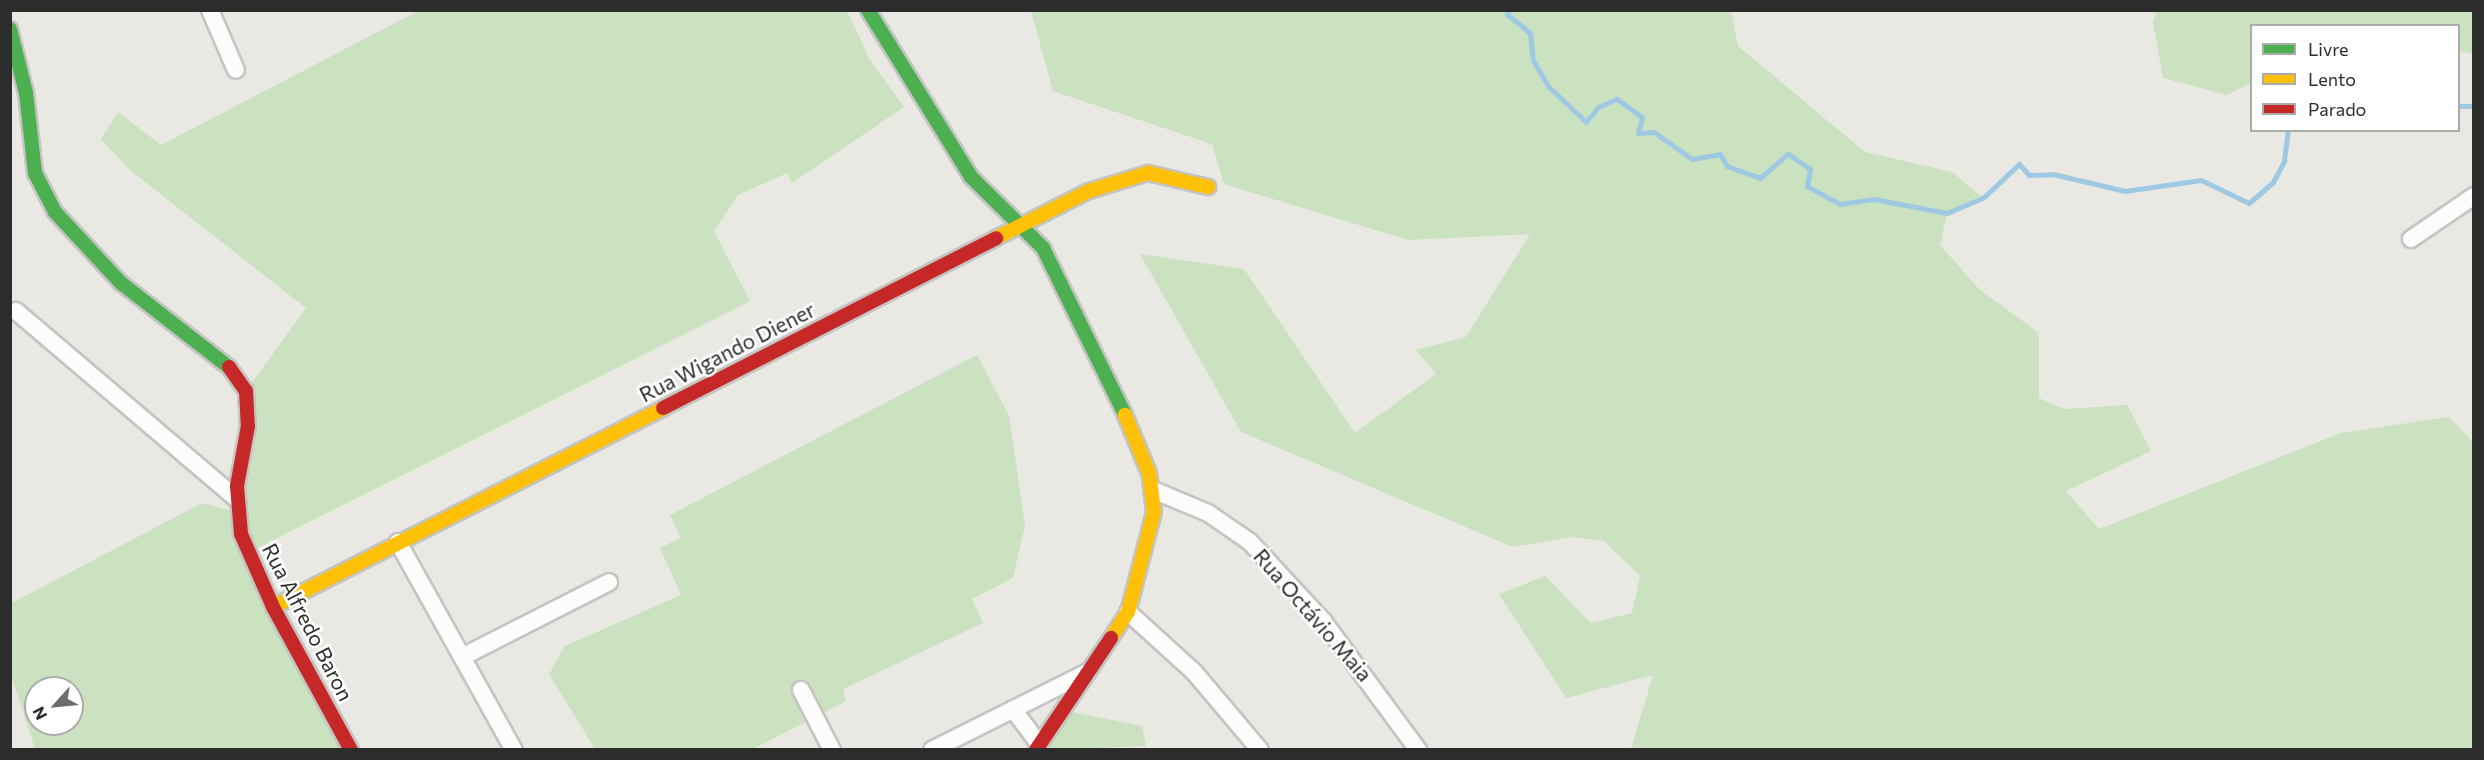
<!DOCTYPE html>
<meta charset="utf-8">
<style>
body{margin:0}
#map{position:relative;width:2484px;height:760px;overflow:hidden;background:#e9e8e3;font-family:Commissioner,sans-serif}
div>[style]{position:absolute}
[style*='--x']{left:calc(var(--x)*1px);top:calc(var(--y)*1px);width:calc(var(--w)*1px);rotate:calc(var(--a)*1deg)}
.green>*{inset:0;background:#cae2c0}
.stream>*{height:5px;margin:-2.5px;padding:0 2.5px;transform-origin:2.5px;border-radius:2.5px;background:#9fc9e3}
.roads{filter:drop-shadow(2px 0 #c4c4c3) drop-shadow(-2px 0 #c4c4c3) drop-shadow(0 2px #c4c4c3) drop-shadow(0 -2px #c4c4c3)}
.street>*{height:16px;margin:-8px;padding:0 8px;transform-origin:8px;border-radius:8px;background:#fcfcfb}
.fast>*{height:14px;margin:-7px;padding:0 7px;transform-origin:7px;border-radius:7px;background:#4caf50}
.slow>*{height:14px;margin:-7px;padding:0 7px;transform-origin:7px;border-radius:7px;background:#ffc107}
.jam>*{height:14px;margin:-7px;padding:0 7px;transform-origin:7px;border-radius:7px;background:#c62828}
span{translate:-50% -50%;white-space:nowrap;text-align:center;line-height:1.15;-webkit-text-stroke:5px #fff;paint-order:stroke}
.street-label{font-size:21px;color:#2c2c2c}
.frame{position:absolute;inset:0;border:12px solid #2c2c2c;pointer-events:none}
.legend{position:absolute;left:2250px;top:24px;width:210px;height:108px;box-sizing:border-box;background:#fff;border:2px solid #ababab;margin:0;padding:8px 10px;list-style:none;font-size:18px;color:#2c2c2c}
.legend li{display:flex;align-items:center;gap:12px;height:30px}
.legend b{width:30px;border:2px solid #ababab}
.north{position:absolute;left:24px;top:676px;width:60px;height:60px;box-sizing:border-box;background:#fff;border:2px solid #ababab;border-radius:50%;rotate:243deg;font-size:16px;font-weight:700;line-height:24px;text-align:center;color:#2c2c2c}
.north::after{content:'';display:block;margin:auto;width:21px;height:27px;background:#6e6e6c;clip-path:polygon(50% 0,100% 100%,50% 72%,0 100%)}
</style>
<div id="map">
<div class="green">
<div style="clip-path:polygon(evenodd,418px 11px,847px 11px,870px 60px,904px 107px,792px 183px,787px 173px,738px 195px,714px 231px,750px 301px,247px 553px,351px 749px,35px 749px,11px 675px,10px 604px,202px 503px,237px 512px,246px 391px,306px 308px,131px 171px,101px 139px,118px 112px,161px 145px,418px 11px,36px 688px,72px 688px,72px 724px,36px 724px,36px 688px)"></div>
<div style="clip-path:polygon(1031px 11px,1731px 11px,1738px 46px,1865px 152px,1952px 172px,1983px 198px,1947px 213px,1940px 245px,1979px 289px,2039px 333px,2039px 398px,2064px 409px,2127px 405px,2151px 451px,2066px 491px,2099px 529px,2341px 433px,2449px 417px,2473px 442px,2473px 749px,1631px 749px,1653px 675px,1566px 698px,1499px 594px,1545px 576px,1591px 623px,1632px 613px,1640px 576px,1604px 541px,1572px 537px,1513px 547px,1241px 432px,1140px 254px,1244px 269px,1355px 433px,1436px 374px,1416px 350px,1466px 337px,1530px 234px,1408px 240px,1224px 184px,1212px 144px,1053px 91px)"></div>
<div style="clip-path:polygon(2157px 11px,2473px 11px,2473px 54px,2459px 51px,2458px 26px,2252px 26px,2251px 83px,2227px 95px,2163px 78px,2153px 22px)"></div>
<div style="clip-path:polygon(977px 355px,1009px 416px,1025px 525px,1013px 578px,972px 599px,983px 623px,843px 689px,846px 701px,753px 749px,595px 749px,549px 674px,565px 646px,681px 595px,660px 548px,681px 538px,670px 515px)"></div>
<div style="clip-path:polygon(1061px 710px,1142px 726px,1146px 746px,1036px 750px)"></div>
</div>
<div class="stream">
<div style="--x:1509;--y:10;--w:4;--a:117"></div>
<div style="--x:1507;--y:14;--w:30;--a:40"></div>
<div style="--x:1530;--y:33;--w:27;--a:84"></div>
<div style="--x:1533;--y:60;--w:30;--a:60"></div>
<div style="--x:1548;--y:86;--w:52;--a:43.5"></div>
<div style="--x:1586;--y:122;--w:19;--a:-51"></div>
<div style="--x:1598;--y:107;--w:21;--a:-23"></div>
<div style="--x:1617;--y:99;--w:31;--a:36"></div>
<div style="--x:1642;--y:117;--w:16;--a:104"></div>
<div style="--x:1638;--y:133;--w:16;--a:-4"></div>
<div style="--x:1654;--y:132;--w:47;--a:35.4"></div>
<div style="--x:1692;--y:159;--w:28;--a:-10"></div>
<div style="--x:1720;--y:154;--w:14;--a:60"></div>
<div style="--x:1727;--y:166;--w:35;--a:20"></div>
<div style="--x:1760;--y:178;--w:37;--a:-41"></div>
<div style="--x:1788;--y:154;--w:27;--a:34"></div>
<div style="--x:1810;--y:169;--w:17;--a:100"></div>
<div style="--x:1807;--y:186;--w:37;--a:29"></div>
<div style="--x:1839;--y:204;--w:35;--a:-8"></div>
<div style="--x:1874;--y:199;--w:74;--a:10.9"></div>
<div style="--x:1947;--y:213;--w:39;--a:-23"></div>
<div style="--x:1983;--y:198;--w:50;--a:-43.4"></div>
<div style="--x:2019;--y:164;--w:15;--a:48"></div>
<div style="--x:2029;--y:175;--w:24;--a:-2"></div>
<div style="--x:2053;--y:174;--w:74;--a:13.3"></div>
<div style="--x:2125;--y:191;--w:77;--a:-8.2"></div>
<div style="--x:2201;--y:180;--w:53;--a:25.6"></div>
<div style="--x:2249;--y:203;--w:32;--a:-41"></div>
<div style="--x:2273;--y:182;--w:24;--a:-62"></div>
<div style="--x:2284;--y:161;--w:31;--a:-83"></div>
<div style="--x:2458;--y:106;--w:16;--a:0"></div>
</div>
<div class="roads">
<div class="street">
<div style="--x:210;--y:10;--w:65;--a:66.6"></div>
<div style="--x:2411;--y:239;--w:76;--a:-34.3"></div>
<div style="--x:16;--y:311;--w:290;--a:40.4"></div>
<div style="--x:1153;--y:490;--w:60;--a:22.7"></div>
<div style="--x:1208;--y:513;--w:51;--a:34.6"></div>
<div style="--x:1250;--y:542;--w:108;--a:47.3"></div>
<div style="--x:1323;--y:621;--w:160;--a:53.6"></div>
<div style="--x:398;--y:542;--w:238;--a:60.9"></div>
<div style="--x:1128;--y:612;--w:89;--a:42.3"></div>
<div style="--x:1194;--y:672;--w:102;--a:49.8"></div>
<div style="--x:462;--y:657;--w:165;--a:-27"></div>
<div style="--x:801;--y:690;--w:68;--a:62.7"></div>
<div style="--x:1013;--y:709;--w:44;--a:53.4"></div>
<div style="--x:932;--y:750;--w:174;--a:-26.6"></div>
</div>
<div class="fast">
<div style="--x:868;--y:10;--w:196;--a:58.3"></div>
<div style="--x:971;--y:177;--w:101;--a:44.6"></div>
<div style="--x:1043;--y:248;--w:186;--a:63.8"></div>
<div style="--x:10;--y:29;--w:66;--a:76"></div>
<div style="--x:26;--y:93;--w:81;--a:83.6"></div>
<div style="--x:35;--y:173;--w:44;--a:62.9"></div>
<div style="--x:55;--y:212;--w:97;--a:47.1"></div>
<div style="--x:121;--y:283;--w:137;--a:37.9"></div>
</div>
<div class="slow">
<div style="--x:996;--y:238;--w:104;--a:-26.8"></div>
<div style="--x:1089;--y:191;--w:62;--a:-17"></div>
<div style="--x:1148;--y:173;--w:62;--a:13.1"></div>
<div style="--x:273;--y:607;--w:438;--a:-27"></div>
<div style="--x:1111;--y:638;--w:31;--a:-57"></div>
<div style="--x:1128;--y:612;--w:103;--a:-75.4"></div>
<div style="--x:1154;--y:512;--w:39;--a:-97"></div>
<div style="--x:1149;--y:473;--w:63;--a:-112.5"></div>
</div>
<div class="jam">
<div style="--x:229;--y:367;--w:29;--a:55"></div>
<div style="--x:246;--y:391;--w:35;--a:87"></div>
<div style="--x:248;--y:426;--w:61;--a:100.4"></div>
<div style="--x:237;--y:486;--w:48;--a:85.2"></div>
<div style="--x:241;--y:534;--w:80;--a:66.3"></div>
<div style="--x:273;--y:607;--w:163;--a:61.4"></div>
<div style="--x:663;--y:408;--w:374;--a:-27"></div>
<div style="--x:1036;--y:750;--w:135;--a:-56.2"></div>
</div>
</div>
<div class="street-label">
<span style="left:727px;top:352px;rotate:-27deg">Rua Wigando Diener</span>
<span style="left:1313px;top:615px;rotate:49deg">Rua Octávio Maia</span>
<span style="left:308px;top:622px;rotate:63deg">Rua Alfredo Baron</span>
</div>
<div class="frame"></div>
<ul class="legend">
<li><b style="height:8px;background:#4caf50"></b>Livre</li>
<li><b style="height:8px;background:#ffc107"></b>Lento</li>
<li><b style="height:8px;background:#c62828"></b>Parado</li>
</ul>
<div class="north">N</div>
</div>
